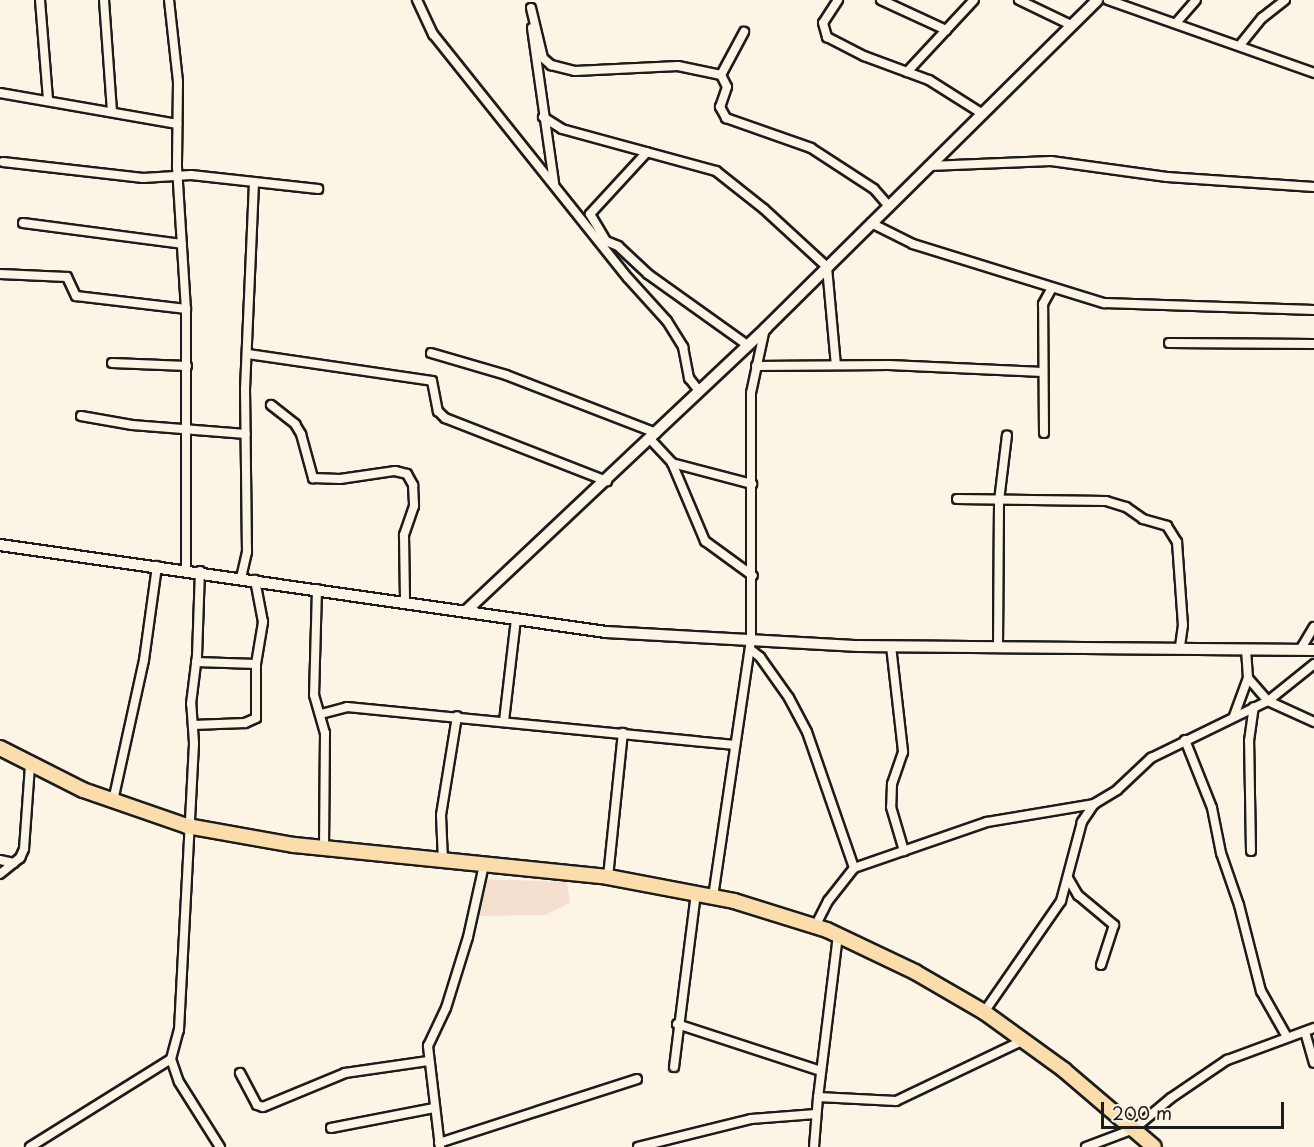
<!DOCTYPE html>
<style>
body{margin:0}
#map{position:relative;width:1314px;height:1147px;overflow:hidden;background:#fcf5e5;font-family:"Playpen Sans",sans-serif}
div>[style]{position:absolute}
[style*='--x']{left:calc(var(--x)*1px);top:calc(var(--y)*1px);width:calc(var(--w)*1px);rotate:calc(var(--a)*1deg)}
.built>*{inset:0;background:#f5e0d0}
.roads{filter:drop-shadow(2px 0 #1c1c1c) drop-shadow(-2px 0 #1c1c1c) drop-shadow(0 2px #1c1c1c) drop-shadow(0 -2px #1c1c1c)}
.street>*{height:8px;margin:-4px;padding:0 4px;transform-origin:4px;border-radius:4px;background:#fcf5e5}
.secondary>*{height:10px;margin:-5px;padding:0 5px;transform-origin:5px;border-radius:5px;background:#fcf5e5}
.highway>*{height:14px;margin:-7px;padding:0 7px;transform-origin:7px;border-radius:7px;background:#fbddab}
span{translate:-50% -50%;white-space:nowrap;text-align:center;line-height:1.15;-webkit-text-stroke:6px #fcf5e5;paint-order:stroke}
.scale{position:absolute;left:1101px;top:1102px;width:183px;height:27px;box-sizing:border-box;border:3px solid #1c1c1c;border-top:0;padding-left:8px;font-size:18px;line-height:21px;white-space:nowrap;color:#1c1c1c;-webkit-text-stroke:4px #fcf5e5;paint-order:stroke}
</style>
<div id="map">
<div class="built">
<div style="clip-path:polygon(484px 879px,567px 882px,570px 903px,545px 915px,479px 916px)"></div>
</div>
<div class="roads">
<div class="street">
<div style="--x:40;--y:0;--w:100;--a:85.4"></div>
<div style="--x:104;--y:0;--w:111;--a:85.9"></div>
<div style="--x:169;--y:0;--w:82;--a:83.7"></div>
<div style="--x:178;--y:82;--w:85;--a:90.7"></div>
<div style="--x:177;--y:167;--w:142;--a:86.4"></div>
<div style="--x:186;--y:309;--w:260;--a:90"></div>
<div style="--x:417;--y:0;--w:38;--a:65"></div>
<div style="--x:433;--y:34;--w:312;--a:51.4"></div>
<div style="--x:628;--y:278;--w:58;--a:47.8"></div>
<div style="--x:667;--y:321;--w:31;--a:58"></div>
<div style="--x:683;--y:347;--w:32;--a:79"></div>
<div style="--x:689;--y:378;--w:16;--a:52"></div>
<div style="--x:838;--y:0;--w:27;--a:123"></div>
<div style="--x:823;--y:23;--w:15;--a:74"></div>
<div style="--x:827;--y:37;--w:42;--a:27.2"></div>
<div style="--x:864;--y:56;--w:69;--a:20.3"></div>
<div style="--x:929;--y:80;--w:62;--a:32.4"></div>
<div style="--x:881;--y:0;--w:72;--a:24.8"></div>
<div style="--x:1019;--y:0;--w:58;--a:25.7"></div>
<div style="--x:1108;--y:0;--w:219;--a:19.5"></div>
<div style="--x:531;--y:8;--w:51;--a:76.5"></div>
<div style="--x:543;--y:58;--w:11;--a:41"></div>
<div style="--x:551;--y:65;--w:25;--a:14"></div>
<div style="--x:575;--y:71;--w:103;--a:-2.8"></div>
<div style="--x:678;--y:66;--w:44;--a:11.8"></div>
<div style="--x:721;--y:75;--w:13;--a:63"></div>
<div style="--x:727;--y:87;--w:21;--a:109"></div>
<div style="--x:720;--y:107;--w:13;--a:61"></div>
<div style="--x:726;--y:118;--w:90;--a:19.4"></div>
<div style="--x:811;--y:148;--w:75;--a:33.1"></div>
<div style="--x:874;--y:189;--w:23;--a:49"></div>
<div style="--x:1176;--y:23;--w:30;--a:-49"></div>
<div style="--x:532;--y:28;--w:157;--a:81.9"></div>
<div style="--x:1240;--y:45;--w:35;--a:-51"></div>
<div style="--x:1262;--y:18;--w:29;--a:-38"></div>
<div style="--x:907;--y:72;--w:98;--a:-47.1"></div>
<div style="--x:721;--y:75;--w:49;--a:-61.9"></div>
<div style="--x:0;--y:93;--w:180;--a:9.9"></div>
<div style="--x:543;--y:117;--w:22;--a:32"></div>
<div style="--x:562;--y:129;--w:160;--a:15.3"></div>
<div style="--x:716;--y:171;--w:61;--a:38.4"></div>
<div style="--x:764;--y:209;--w:86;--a:42.6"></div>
<div style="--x:827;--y:267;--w:98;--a:84.8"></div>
<div style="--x:3;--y:162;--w:141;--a:6.5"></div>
<div style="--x:143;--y:178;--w:48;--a:-3.6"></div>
<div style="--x:191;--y:175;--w:128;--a:6.3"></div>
<div style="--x:929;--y:166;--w:122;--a:-2.3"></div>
<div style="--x:1051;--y:161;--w:117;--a:7.9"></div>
<div style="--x:1167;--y:177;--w:147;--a:3.9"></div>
<div style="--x:23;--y:223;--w:160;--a:7.5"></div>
<div style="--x:871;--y:223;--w:47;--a:26.6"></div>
<div style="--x:913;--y:244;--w:200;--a:17.2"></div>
<div style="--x:1104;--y:303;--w:210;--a:1.9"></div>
<div style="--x:596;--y:237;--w:24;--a:22"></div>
<div style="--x:618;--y:246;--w:41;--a:43"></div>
<div style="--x:648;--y:274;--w:122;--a:35.6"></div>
<div style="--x:605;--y:239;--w:29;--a:-121"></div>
<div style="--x:590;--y:214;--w:84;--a:-47.4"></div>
<div style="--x:0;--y:274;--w:67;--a:2.6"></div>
<div style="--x:67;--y:277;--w:21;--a:65"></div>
<div style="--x:76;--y:296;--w:111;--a:6.7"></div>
<div style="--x:1169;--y:343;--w:145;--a:0.4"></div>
<div style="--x:431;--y:353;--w:78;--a:16.3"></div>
<div style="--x:506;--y:375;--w:161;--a:21.1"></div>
<div style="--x:248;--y:354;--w:186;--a:8.3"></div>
<div style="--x:432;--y:381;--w:31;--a:79"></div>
<div style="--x:438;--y:411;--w:10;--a:45"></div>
<div style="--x:445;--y:418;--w:174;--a:21.3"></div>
<div style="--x:112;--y:363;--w:75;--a:2.3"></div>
<div style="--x:756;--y:366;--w:133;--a:-0.4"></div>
<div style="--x:889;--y:365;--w:154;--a:2.6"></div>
<div style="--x:271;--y:405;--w:31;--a:38"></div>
<div style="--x:295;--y:424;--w:12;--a:59"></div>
<div style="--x:301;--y:434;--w:46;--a:74.7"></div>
<div style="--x:313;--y:478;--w:27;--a:2"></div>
<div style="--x:340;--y:479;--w:56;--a:-8.3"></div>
<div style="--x:395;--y:471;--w:12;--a:14"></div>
<div style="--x:407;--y:474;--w:13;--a:61"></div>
<div style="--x:413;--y:485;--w:21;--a:87"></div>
<div style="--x:414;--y:506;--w:31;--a:109"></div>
<div style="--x:404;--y:535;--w:66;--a:89.1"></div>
<div style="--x:81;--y:416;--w:52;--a:10"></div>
<div style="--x:132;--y:425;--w:114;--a:4.5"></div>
<div style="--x:1044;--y:433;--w:129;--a:-90.4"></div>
<div style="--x:1043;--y:304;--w:18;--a:-61"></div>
<div style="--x:650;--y:439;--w:33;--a:47"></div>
<div style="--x:672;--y:463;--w:83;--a:14.7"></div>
<div style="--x:672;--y:463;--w:85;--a:67.1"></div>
<div style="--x:705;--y:541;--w:59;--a:36.1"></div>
<div style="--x:957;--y:499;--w:149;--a:0.8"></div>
<div style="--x:1106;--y:501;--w:21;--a:17"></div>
<div style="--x:1126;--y:507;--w:21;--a:35"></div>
<div style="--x:1143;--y:519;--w:25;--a:16"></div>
<div style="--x:1167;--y:526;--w:19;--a:58"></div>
<div style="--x:1177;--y:542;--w:83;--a:85.9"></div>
<div style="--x:1183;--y:625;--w:21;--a:98"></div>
<div style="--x:241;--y:578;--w:27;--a:-77"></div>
<div style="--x:247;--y:552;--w:163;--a:-90.7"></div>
<div style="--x:245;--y:389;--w:207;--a:-87.5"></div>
<div style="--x:317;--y:589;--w:106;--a:91.6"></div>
<div style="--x:314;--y:695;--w:40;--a:74"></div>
<div style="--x:325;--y:733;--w:114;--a:90.5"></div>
<div style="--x:891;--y:646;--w:107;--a:83.5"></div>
<div style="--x:903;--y:752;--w:34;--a:109"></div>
<div style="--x:892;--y:784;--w:23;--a:92"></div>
<div style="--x:891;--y:807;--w:46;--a:73.5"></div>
<div style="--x:998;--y:647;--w:146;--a:-89.6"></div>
<div style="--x:999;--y:501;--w:66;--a:-83.1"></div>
<div style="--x:750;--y:649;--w:13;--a:39"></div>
<div style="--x:760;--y:657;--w:50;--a:54.7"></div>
<div style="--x:789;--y:698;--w:38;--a:62"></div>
<div style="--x:807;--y:732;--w:144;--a:70.9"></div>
<div style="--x:854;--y:868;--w:42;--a:128.2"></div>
<div style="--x:828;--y:901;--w:28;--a:117"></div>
<div style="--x:1300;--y:650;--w:27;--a:-59"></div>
<div style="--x:196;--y:662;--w:60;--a:1.9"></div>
<div style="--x:1248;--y:678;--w:30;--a:49"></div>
<div style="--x:1268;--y:701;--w:51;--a:24.5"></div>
<div style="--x:321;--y:714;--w:27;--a:-15"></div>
<div style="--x:347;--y:707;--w:390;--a:5.6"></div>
<div style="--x:1234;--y:716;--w:40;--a:-69.8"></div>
<div style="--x:1248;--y:678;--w:28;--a:-94"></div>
<div style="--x:504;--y:721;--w:103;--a:-83.3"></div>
<div style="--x:193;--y:725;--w:52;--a:-2.2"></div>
<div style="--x:245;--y:723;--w:12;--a:-24"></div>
<div style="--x:256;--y:718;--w:54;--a:-90"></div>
<div style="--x:256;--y:664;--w:43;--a:-80.5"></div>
<div style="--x:263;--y:622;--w:43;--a:-100.8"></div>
<div style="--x:1185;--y:740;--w:73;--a:68.3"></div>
<div style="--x:1212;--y:808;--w:46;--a:78.7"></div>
<div style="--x:1221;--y:853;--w:55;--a:70.9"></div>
<div style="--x:1239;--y:905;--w:89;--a:75.7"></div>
<div style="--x:1261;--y:991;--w:53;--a:60.5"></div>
<div style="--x:113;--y:801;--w:144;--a:-77.6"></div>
<div style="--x:144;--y:660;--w:95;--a:-82.1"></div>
<div style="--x:1094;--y:804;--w:27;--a:-31"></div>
<div style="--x:1117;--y:790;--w:47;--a:-43.3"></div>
<div style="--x:1151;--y:758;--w:130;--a:-26"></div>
<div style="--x:1268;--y:701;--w:59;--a:-38.8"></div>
<div style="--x:1251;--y:851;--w:110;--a:-91"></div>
<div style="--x:1249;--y:741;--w:34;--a:-82"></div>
<div style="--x:0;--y:860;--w:14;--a:12"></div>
<div style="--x:443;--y:861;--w:46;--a:-92.5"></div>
<div style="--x:441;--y:815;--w:100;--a:-80.8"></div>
<div style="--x:854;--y:868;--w:141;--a:-19.1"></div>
<div style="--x:987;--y:822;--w:109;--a:-9.5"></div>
<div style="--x:1094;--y:804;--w:22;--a:124"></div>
<div style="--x:1082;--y:822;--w:82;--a:104.9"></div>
<div style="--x:1061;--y:901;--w:135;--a:124.7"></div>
<div style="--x:0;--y:874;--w:26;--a:-39"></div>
<div style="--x:20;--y:858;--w:10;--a:-66"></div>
<div style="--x:24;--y:849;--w:84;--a:-85.9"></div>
<div style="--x:608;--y:877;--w:145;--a:-84.1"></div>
<div style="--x:1068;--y:878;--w:20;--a:60"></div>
<div style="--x:1078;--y:895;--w:47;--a:39.8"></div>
<div style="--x:1114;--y:925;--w:42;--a:108"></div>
<div style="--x:713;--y:897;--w:259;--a:-81.6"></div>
<div style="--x:751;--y:641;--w:248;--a:-90"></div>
<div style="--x:751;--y:393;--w:61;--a:-77.8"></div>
<div style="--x:838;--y:935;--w:163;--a:97"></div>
<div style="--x:818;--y:1097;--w:78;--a:2.9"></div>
<div style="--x:896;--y:1101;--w:142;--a:-25.5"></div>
<div style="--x:677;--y:1024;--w:151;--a:18.1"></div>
<div style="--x:1305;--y:1032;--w:32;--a:74"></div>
<div style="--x:171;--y:1059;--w:24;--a:71"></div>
<div style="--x:179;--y:1082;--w:77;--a:57.8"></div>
<div style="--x:674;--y:1067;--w:175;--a:-82.8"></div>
<div style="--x:240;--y:1073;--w:36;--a:62"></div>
<div style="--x:257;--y:1105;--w:6;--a:18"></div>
<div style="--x:263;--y:1107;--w:89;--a:-22.5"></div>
<div style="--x:345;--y:1073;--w:84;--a:-8.2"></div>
<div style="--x:331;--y:1128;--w:105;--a:-11"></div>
<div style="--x:439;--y:1143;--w:208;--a:-17.9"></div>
<div style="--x:30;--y:1147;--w:166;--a:-32"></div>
<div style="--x:171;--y:1059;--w:30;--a:-75"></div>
<div style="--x:179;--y:1030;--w:287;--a:-87"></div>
<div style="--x:194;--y:743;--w:39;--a:-94"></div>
<div style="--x:191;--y:704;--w:48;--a:-82.9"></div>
<div style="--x:197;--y:656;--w:85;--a:-88"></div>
<div style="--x:440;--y:1147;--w:102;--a:-96.8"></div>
<div style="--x:428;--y:1046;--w:42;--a:-64.7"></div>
<div style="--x:446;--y:1008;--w:74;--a:-72.8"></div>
<div style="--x:468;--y:937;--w:74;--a:-77.5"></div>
<div style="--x:638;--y:1147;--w:116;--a:-13.9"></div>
<div style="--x:751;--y:1119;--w:65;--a:-4.4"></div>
<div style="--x:814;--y:1147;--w:50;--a:-85.4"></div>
<div style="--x:1086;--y:1147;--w:51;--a:-20.6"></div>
<div style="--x:1134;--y:1129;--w:48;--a:-40"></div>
<div style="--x:1171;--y:1098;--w:68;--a:-34.2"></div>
<div style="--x:1227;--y:1060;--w:93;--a:-20.2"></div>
</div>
<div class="secondary">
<div style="--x:0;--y:545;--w:612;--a:8.17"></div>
<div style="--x:606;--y:632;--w:253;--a:3.2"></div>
<div style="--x:859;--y:646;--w:455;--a:0.5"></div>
<div style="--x:466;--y:611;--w:412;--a:-43.3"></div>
<div style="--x:766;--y:328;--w:466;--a:-44.7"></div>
</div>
<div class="highway">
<div style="--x:0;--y:748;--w:93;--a:26.8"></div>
<div style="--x:83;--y:790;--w:110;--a:19.1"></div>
<div style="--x:187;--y:826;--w:109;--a:10.1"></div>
<div style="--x:294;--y:845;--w:316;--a:5.8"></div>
<div style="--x:608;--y:877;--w:128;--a:10.8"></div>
<div style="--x:734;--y:901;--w:97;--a:17.3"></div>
<div style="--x:827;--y:930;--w:98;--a:25.5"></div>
<div style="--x:915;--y:972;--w:80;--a:30.1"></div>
<div style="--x:984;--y:1012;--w:99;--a:35.9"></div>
<div style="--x:1064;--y:1070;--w:118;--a:40.5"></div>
</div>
</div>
<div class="scale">200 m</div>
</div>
